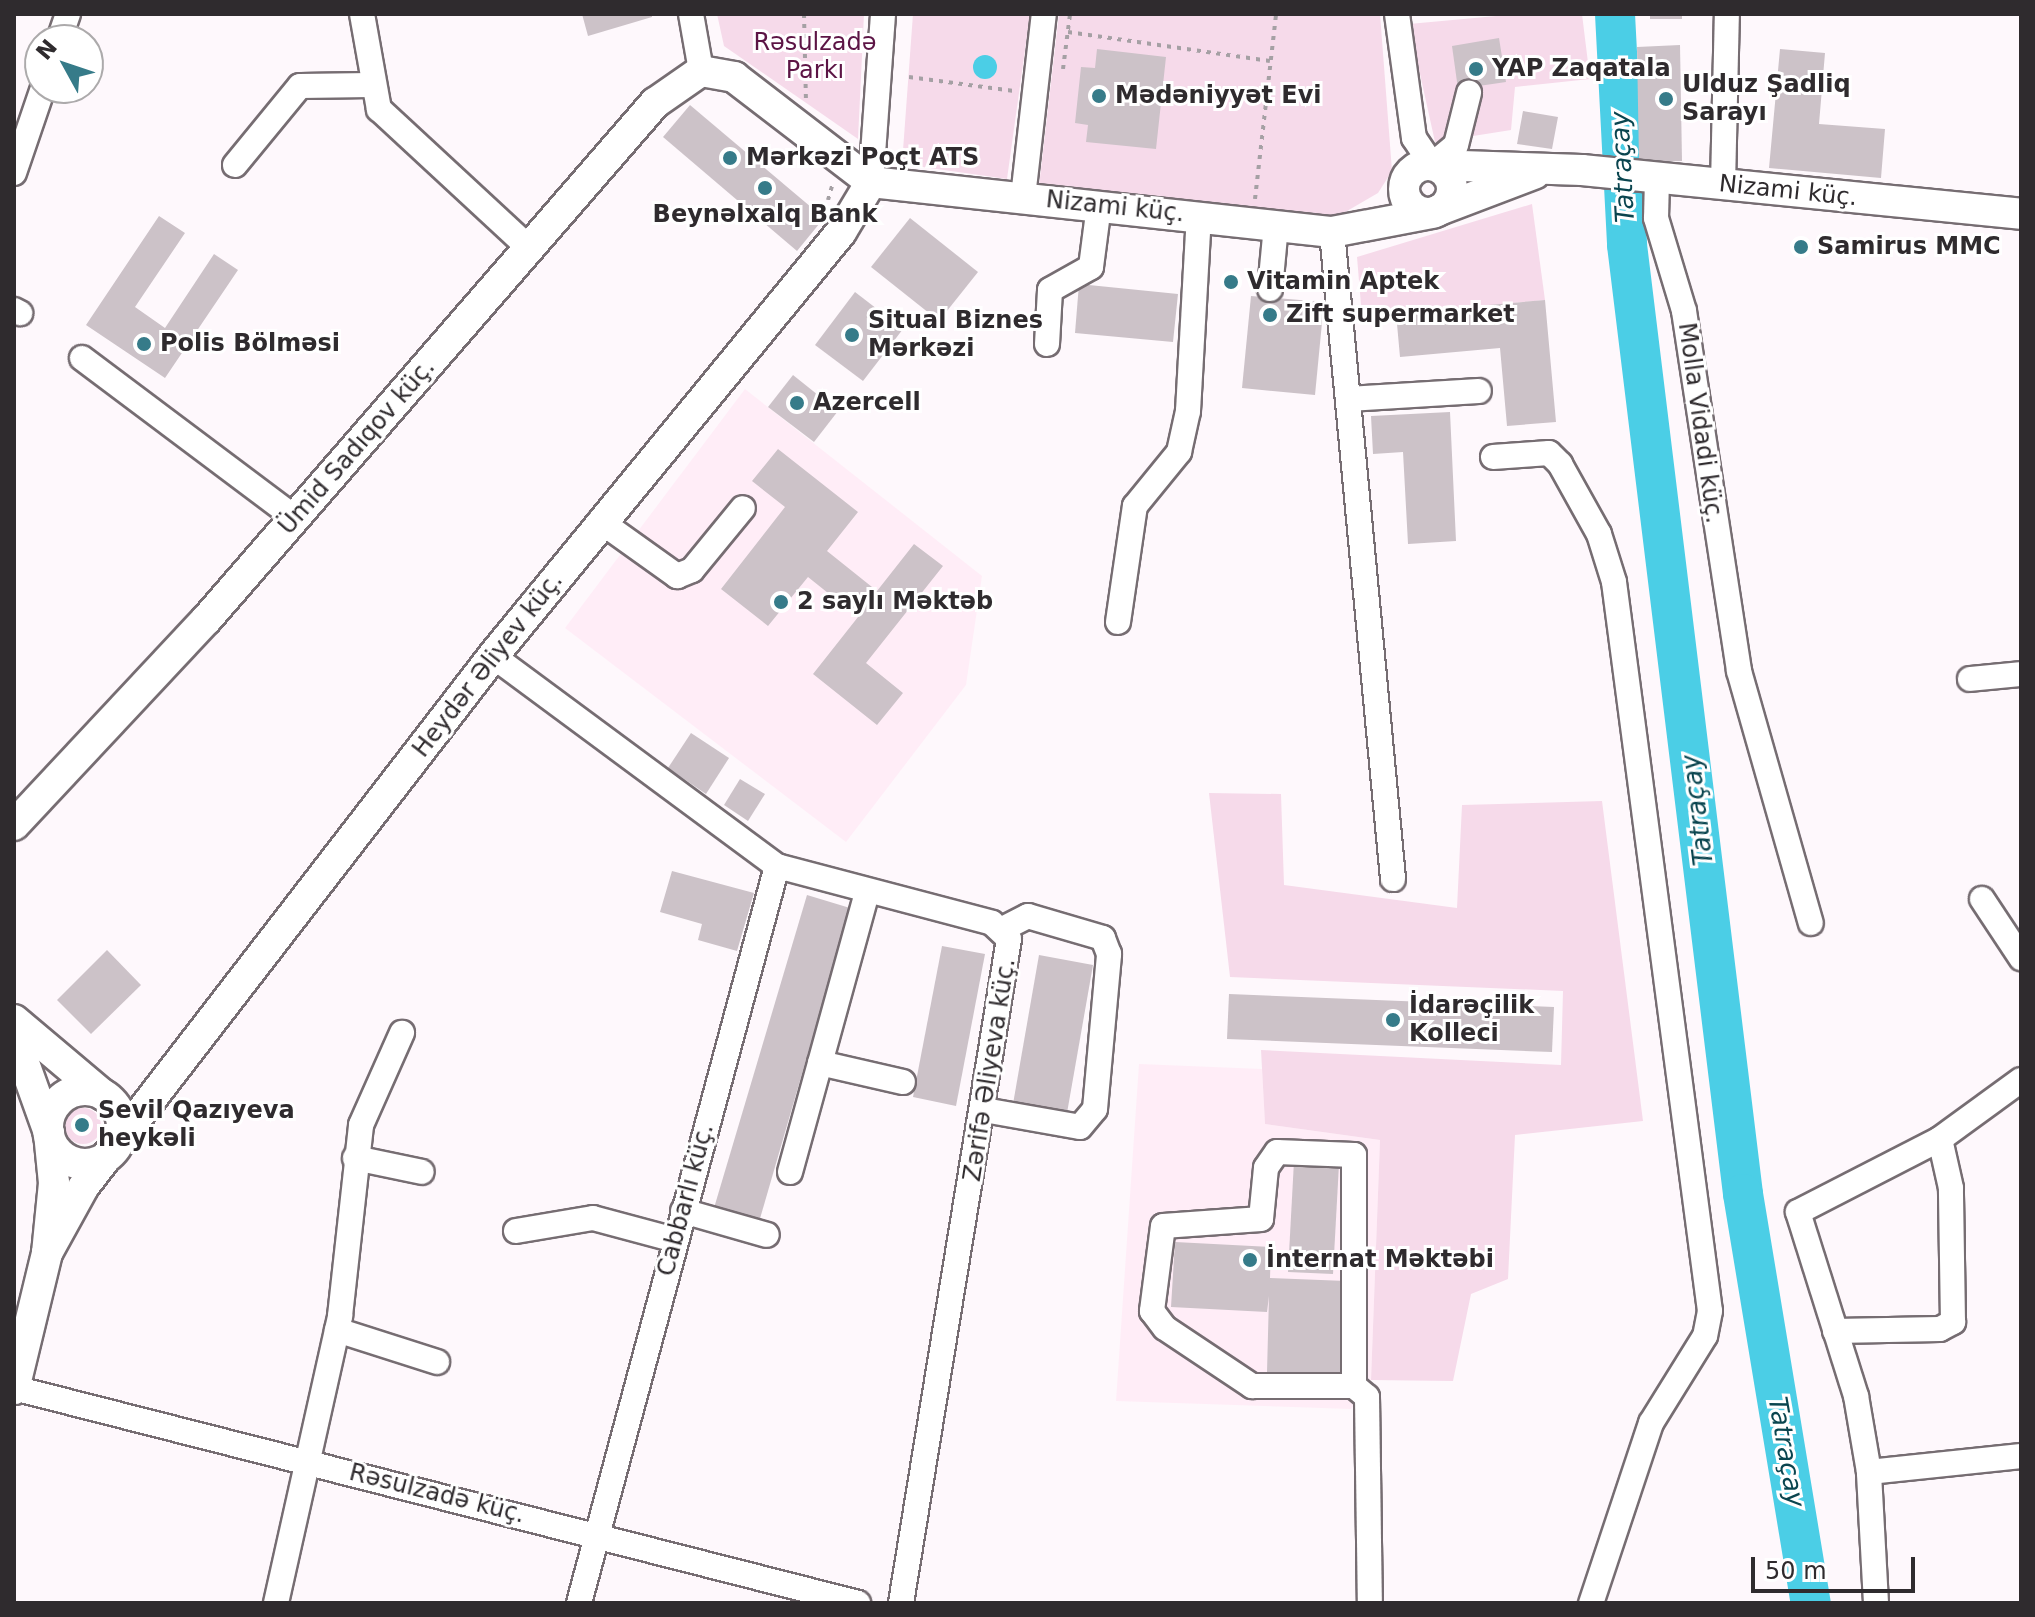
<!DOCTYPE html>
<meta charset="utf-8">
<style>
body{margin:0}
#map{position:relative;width:2035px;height:1617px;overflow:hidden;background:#fef8fc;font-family:"DejaVu Sans",sans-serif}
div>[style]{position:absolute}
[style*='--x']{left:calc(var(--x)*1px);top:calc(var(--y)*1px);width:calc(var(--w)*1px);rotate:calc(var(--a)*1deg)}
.built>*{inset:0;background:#ffedf7}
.green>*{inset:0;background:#f6daea}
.round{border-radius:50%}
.water>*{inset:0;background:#4bcee6}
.river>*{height:40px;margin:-20px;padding:0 20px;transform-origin:20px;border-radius:20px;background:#4bcee6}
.building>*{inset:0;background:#ccc2c8}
.path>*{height:4px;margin-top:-2px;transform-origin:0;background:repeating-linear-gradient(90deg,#a5a0a4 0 4px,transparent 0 10px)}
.roads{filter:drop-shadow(2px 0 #766d72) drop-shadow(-2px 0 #766d72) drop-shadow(0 2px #766d72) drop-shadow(0 -2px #766d72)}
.minor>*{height:24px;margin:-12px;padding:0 12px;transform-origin:12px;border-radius:12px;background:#fff}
.major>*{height:30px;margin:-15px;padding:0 15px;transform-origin:15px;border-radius:15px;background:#fff}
.major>.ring{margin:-15px;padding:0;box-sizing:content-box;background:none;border:30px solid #fff;border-radius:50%}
.dots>*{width:22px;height:22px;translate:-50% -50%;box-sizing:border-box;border:4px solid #fff;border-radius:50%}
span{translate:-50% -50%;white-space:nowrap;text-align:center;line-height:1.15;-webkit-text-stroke:6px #fff;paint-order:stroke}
.park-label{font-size:24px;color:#5c1445}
.poi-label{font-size:24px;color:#2f2b2e;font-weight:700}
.left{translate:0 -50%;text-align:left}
.street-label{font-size:24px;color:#2f2b2e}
.water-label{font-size:26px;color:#0a454f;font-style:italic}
.frame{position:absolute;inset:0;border:16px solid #2f2b2e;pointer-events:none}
.north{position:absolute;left:24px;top:24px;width:80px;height:80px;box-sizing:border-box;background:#fff;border:2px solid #acaaab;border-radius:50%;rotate:310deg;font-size:22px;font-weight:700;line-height:32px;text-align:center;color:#2f2b2e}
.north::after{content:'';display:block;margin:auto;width:28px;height:36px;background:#367b89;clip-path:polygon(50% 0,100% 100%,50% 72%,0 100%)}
.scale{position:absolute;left:1751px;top:1557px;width:164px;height:36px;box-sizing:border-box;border:4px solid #2f2b2e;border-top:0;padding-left:10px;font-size:24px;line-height:28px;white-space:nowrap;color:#2f2b2e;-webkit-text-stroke:6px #fff;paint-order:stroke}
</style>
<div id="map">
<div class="built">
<div style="clip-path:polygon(745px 389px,982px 576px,966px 685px,846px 842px,565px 628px)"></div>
<div style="clip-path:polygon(1139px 1064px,1262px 1069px,1265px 1124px,1380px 1140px,1371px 1380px,1351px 1409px,1116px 1401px)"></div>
</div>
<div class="green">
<div style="clip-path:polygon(717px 14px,864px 14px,858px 139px,724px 46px)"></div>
<div style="clip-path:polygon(913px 14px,1030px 14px,1007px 179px,902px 164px)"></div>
<div style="clip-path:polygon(1059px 14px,1380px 14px,1392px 171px,1378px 193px,1335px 218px,1039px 186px)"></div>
<div style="clip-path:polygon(1518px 14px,1582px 14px,1590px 79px,1515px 87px,1511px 130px,1435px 142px,1409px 24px)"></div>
<div style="clip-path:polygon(1532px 204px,1545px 300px,1362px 317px,1357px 257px)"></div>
<div style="clip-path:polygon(1209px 793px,1281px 794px,1284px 885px,1457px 908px,1462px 805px,1602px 801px,1643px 1121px,1515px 1135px,1508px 1279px,1471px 1294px,1453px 1381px,1371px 1380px,1380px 1140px,1265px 1124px,1261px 1050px,1561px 1065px,1563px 991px,1230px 977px)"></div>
<div class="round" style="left:65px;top:1108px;width:36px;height:36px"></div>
</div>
<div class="water">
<div class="round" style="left:973px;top:55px;width:24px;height:24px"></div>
</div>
<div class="river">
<div style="--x:1615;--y:14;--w:231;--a:87"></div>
<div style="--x:1627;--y:245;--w:956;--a:83.03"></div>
<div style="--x:1743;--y:1194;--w:415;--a:80.6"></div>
</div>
<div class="building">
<div style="clip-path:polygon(582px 14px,652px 14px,652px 17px,588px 36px)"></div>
<div style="clip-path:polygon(1650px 14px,1682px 14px,1682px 19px,1650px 19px)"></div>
<div style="clip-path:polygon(1499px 38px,1506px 82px,1458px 89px,1452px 46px)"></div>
<div style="clip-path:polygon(1680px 45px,1682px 161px,1639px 162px,1637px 47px)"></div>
<div style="clip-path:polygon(1097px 49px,1166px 57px,1156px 149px,1086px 142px,1088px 125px,1075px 123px,1081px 67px,1095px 68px)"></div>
<div style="clip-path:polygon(1780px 49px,1825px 53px,1819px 124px,1885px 129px,1881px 178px,1769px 168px)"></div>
<div style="clip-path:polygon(690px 105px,824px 218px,797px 251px,663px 137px)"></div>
<div style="clip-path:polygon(1523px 111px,1558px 117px,1552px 149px,1517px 144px)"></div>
<div style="clip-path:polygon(159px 216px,185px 233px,135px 307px,165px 328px,214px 254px,238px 270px,165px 378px,86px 325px)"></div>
<div style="clip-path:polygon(910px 218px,978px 272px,939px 321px,871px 267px)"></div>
<div style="clip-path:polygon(1079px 284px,1178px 294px,1173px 342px,1075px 333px)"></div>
<div style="clip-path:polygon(855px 292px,903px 329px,863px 381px,815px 345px)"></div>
<div style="clip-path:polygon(1251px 296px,1324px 302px,1315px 395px,1242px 388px)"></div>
<div style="clip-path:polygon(1545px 300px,1556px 422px,1507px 426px,1500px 348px,1400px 357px,1396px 313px)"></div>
<div style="clip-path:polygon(793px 375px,838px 411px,814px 442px,768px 407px)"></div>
<div style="clip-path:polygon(1450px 412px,1456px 541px,1408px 544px,1403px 452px,1373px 454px,1371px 416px)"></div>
<div style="clip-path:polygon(778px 449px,858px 512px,827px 551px,877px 591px,914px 544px,943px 566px,866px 663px,903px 693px,877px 725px,813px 674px,858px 617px,808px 577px,768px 626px,721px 589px,785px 507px,752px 481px)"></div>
<div style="clip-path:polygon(691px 733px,729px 758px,706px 794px,668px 768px)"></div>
<div style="clip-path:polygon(740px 779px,765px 794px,748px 821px,724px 805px)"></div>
<div style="clip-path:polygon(672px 871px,754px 893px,737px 951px,698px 940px,702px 924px,660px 912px)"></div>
<div style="clip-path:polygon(807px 895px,850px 908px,759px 1222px,714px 1208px)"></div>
<div style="clip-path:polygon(942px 946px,985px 954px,956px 1106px,913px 1097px)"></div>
<div style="clip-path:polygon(107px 950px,141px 985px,91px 1034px,57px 1000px)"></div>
<div style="clip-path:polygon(1039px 955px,1093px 965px,1067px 1113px,1013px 1104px)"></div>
<div style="clip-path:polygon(1229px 994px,1554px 1007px,1552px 1052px,1227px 1039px)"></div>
<div style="clip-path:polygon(1294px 1161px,1339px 1164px,1333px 1274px,1288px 1272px)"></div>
<div style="clip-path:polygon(1175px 1242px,1271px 1247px,1270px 1278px,1346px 1281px,1343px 1374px,1267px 1372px,1269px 1296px,1267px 1312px,1171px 1307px)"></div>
</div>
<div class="path">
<div style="--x:804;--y:14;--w:86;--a:88.7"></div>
<div style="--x:1068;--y:32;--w:204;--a:8.2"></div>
<div style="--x:1063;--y:69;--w:55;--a:-82.7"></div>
<div style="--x:909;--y:77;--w:106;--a:7.6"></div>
<div style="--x:1255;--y:199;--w:186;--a:-83.5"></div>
<div style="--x:828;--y:200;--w:18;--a:-74"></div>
</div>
<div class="roads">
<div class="minor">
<div style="--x:362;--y:14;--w:97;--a:79.9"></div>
<div style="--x:379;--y:109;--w:206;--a:42.8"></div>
<div style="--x:691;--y:14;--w:58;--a:80"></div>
<div style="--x:1397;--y:14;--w:125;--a:82.2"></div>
<div style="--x:1414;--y:138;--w:32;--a:56"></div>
<div style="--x:1432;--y:165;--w:31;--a:-40"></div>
<div style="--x:1456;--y:145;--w:54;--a:-76"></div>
<div style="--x:59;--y:40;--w:28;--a:-71"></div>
<div style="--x:235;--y:165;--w:102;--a:-50.6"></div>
<div style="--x:300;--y:86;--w:71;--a:-0.8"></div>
<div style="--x:14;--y:173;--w:90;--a:-71.2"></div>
<div style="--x:1657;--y:178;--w:40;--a:91.4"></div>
<div style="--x:1656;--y:218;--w:97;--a:73.2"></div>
<div style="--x:1684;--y:311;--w:364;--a:81.3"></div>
<div style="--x:1739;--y:671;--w:262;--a:74.1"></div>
<div style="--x:871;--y:182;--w:168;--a:-85.9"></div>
<div style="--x:1723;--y:185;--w:171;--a:-88.7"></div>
<div style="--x:1023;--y:197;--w:184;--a:-83.5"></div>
<div style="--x:1332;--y:232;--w:650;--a:84.61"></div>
<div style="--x:1270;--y:289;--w:64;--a:-84.6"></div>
<div style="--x:14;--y:310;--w:7;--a:27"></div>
<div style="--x:1047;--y:344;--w:54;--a:-86.8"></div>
<div style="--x:1050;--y:290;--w:47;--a:-29.3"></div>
<div style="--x:1091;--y:267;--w:63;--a:-82.6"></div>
<div style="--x:82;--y:358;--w:266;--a:36.9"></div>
<div style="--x:1348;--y:399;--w:131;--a:-3.5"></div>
<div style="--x:1493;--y:457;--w:56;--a:-4.1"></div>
<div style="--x:1549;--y:453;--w:16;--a:45"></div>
<div style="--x:1560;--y:464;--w:80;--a:60.9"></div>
<div style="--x:1599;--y:534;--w:50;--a:72.6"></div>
<div style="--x:1614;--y:582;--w:735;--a:82.5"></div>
<div style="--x:1710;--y:1311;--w:25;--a:101"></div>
<div style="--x:1705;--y:1336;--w:102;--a:121.8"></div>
<div style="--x:1651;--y:1423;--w:190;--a:108.4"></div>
<div style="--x:600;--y:521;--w:95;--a:35.5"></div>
<div style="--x:677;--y:576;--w:16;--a:-22"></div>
<div style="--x:692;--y:570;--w:80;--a:-50.6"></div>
<div style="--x:1118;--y:622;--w:117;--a:-81.7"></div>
<div style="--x:1135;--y:506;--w:70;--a:-50.8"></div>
<div style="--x:1179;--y:452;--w:42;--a:-77.6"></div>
<div style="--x:1188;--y:411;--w:194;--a:-86.8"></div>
<div style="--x:493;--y:656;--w:353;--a:36.5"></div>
<div style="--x:777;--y:866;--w:222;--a:14.8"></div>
<div style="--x:992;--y:923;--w:23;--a:43"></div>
<div style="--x:1009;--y:939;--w:673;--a:99.24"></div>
<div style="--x:1970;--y:679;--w:51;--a:-5.6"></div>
<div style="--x:1982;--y:899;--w:71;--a:56.5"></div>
<div style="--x:820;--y:1063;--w:85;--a:12.9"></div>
<div style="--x:984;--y:1110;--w:97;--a:10"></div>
<div style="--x:1080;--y:1127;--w:23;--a:-50"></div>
<div style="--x:1095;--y:1109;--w:156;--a:-84.8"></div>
<div style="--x:1109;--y:954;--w:17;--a:-111"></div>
<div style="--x:1103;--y:938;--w:78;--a:-163.7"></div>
<div style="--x:1028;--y:916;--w:29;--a:153"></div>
<div style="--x:355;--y:1158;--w:68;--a:11.8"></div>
<div style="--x:790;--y:1172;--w:289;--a:-74.6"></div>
<div style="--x:683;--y:1211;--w:87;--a:15.9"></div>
<div style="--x:516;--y:1231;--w:78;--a:-9.6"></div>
<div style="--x:593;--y:1218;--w:85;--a:15"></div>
<div style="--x:337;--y:1330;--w:105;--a:17.7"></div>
<div style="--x:1835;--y:1331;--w:105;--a:-1.1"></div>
<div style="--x:1940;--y:1329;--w:15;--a:-28"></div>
<div style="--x:1953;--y:1322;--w:134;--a:-90.9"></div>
<div style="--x:1951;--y:1188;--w:50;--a:-102.7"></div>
<div style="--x:1354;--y:1386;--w:231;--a:-90"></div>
<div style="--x:1354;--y:1155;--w:77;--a:-177.8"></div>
<div style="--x:1277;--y:1152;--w:19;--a:125"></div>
<div style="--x:1266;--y:1168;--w:51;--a:95.6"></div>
<div style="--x:1261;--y:1219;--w:98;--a:175.9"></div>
<div style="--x:1163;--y:1226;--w:86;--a:97.4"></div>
<div style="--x:1152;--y:1311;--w:21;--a:53"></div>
<div style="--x:1165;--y:1328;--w:105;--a:33.7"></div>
<div style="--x:1252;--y:1386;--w:102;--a:0"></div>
<div style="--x:1354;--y:1386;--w:17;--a:40"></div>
<div style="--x:1367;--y:1397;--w:206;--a:89.2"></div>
<div style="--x:14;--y:1388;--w:871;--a:14.29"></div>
<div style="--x:1869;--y:1472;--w:153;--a:-6"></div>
<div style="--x:276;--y:1603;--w:294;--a:-77.4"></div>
<div style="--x:340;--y:1316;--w:192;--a:-83.7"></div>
<div style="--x:361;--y:1125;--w:101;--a:-66"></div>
<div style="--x:579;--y:1603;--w:763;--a:-74.96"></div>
<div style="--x:1876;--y:1603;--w:131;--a:-93.1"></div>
<div style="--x:1869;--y:1472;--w:77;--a:-99.7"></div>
<div style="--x:1856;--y:1396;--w:193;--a:-107.5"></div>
<div style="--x:1798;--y:1212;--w:160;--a:-27.2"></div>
<div style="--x:1940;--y:1139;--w:100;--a:-36.1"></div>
</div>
<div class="major">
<div class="ring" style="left:1404px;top:165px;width:18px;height:18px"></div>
<div style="--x:1432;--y:165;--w:150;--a:1.9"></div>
<div style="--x:1582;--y:170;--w:441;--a:5.7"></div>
<div style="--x:1439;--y:210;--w:102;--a:-20.8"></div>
<div style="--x:14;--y:825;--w:281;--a:-46.9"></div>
<div style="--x:206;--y:620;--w:685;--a:-49.03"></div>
<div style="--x:655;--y:103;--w:56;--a:-34.8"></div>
<div style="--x:701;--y:71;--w:34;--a:10"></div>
<div style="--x:734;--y:77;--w:173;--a:37.5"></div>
<div style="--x:871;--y:182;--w:464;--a:6.2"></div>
<div style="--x:1332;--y:232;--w:103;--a:-10.7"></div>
<div style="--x:14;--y:1020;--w:116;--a:40.1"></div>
<div style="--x:14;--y:1035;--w:104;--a:70.3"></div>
<div style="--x:49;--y:1133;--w:50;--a:84.3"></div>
<div style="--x:54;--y:1183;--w:70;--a:95.7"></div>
<div style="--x:47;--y:1253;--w:140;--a:103.6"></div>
<div class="ring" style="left:48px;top:1090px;width:44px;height:44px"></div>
<div style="--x:47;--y:1253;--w:77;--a:-61.1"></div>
<div style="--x:84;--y:1186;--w:669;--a:-52.34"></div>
<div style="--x:493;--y:656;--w:549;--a:-50.62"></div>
<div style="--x:841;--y:232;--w:58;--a:-59"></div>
</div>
</div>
<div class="dots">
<div style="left:1476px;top:69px;background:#367b89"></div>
<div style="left:1099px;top:96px;background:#367b89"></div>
<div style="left:1666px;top:99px;background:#367b89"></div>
<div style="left:730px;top:158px;background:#367b89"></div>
<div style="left:765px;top:188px;background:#367b89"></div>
<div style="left:1801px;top:247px;background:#367b89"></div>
<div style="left:1231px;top:282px;background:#367b89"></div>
<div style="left:1270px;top:315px;background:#367b89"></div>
<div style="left:852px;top:335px;background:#367b89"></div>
<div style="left:144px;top:344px;background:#367b89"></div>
<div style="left:797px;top:403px;background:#367b89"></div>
<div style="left:781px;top:602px;background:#367b89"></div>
<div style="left:1393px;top:1020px;background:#367b89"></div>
<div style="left:82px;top:1125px;background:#367b89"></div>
<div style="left:1250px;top:1260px;background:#367b89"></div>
</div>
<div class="park-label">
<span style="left:815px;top:57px">Rəsulzadə<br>Parkı</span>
</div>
<div class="poi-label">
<span class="left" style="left:1492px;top:69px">YAP Zaqatala</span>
<span class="left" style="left:1682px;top:99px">Ulduz Şadliq<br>Sarayı</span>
<span class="left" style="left:1115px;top:96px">Mədəniyyət Evi</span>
<span class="left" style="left:746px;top:158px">Mərkəzi Poçt ATS</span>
<span style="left:765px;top:215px">Beynəlxalq Bank</span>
<span class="left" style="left:1817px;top:247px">Samirus MMC</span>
<span class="left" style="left:1247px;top:282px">Vitamin Aptek</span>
<span class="left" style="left:1286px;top:315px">Zift supermarket</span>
<span class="left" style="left:868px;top:335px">Situal Biznes<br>Mərkəzi</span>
<span class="left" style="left:160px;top:344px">Polis Bölməsi</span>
<span class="left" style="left:813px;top:403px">Azercell</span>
<span class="left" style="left:797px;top:602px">2 saylı Məktəb</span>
<span class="left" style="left:1409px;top:1020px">İdarəçilik<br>Kolleci</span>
<span class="left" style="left:98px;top:1125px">Sevil Qazıyeva<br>heykəli</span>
<span class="left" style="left:1266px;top:1260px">İnternat Məktəbi</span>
</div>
<div class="street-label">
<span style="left:1788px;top:191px;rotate:6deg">Nizami küç.</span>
<span style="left:1115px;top:207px;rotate:6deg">Nizami küç.</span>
<span style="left:1700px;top:423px;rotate:82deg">Molla Vidadi küç.</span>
<span style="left:357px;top:447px;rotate:-49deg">Ümid Sadıqov küç.</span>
<span style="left:488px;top:665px;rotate:-52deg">Heydər Əliyev küç.</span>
<span style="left:990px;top:1070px;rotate:-81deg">Zərifə Əliyeva küç.</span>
<span style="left:686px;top:1200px;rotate:-75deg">Cabbarlı küç.</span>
<span style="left:437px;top:1494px;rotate:14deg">Rəsulzadə küç.</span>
</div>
<div class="water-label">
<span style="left:1623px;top:167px;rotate:-93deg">Tatraçay</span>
<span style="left:1698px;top:810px;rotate:-97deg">Tatraçay</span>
<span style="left:1786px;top:1452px;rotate:80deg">Tatraçay</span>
</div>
<div class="frame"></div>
<div class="north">N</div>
<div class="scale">50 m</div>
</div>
